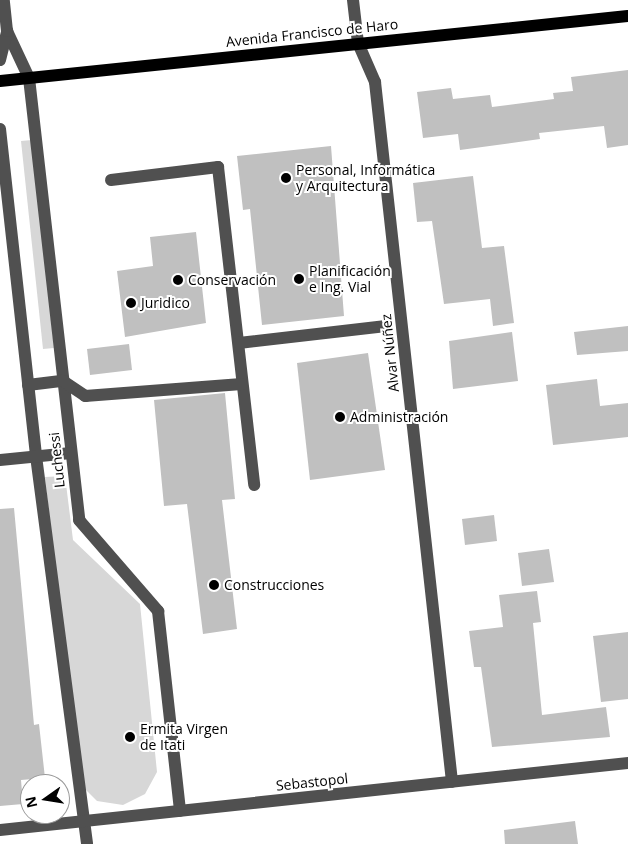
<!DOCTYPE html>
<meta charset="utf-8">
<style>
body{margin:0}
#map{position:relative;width:628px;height:844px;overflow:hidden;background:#fff;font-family:"Open Sans",sans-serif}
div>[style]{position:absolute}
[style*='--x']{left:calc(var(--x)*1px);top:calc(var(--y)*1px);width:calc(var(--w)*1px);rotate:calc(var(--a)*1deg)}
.green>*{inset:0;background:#d7d7d7}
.building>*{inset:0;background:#c0c0c0}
.minor>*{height:12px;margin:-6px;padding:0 6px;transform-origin:6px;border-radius:6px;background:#505050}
.major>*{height:12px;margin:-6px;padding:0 6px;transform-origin:6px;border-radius:6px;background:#000}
.dots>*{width:14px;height:14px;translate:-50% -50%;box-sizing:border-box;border:2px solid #fff;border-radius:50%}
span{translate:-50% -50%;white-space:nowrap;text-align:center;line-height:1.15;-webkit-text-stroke:4px #fff;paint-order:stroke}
.street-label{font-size:14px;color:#000}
.poi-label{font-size:14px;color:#000}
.left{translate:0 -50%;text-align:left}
.north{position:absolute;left:20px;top:774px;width:50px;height:50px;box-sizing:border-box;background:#fff;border:1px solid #999;border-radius:50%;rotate:257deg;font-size:14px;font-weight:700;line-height:20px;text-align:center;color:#000}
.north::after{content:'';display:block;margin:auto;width:18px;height:22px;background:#000;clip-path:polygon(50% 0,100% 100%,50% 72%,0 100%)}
</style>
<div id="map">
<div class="green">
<div style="clip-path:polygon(32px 140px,54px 348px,43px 349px,21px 141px)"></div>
<div style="clip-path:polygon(65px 476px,73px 540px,140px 604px,157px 772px,145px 794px,123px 805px,97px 801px,79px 783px,45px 477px)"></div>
</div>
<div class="building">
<div style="clip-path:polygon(628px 70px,628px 145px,607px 148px,604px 126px,539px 133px,540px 139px,460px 150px,458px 134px,423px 138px,417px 92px,451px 88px,453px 99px,490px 95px,492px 107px,554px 99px,553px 93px,573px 91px,571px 77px)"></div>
<div style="clip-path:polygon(331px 146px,344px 316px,262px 325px,250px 209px,243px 210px,237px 156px)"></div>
<div style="clip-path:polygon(473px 176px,482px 248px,504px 246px,514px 323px,493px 326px,490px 299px,444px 304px,432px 221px,417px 222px,413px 183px)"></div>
<div style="clip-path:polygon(196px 232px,206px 323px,125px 337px,117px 271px,153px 266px,150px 237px)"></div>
<div style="clip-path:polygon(628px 326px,628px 351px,577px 355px,574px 332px)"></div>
<div style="clip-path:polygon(512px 332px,518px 381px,453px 389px,449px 341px)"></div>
<div style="clip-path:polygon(129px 344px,132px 370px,90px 375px,87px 349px)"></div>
<div style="clip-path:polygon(368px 353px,385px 470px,310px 480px,297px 363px)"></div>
<div style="clip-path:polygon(597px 379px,600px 406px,628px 403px,628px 437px,553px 445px,546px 385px)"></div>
<div style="clip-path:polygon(225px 393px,235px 499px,222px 500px,237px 629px,203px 634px,187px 504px,164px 506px,154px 400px)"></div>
<div style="clip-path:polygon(14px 508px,34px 725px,39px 724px,45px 778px,21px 780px,23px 804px,0 806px,0 509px)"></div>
<div style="clip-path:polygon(494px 515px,497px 541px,465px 545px,462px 519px)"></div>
<div style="clip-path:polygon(549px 549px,554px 582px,522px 586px,518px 553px)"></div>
<div style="clip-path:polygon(537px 591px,541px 622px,533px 623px,542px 715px,606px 707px,610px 737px,492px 747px,481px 667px,474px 667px,469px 631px,503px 627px,499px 595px)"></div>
<div style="clip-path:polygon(628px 632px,628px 699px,601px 702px,593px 636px)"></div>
<div style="clip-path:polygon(575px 821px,578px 844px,505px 844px,504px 830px)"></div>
</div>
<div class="minor">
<div style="--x:353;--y:0;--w:43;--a:83.4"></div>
<div style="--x:358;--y:43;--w:43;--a:66.4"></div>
<div style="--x:375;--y:82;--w:704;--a:83.72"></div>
<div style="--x:7;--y:31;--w:52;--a:64.9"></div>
<div style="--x:29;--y:78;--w:445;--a:83.5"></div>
<div style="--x:79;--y:520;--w:121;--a:49"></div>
<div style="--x:158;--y:611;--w:201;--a:83.7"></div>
<div style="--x:0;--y:60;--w:30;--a:-76"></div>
<div style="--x:7;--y:31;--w:31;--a:-96"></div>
<div style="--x:0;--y:129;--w:329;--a:83.7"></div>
<div style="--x:36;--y:456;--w:391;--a:82.5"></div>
<div style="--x:111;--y:180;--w:108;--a:-6.9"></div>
<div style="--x:218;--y:167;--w:320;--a:83.5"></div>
<div style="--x:239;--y:343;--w:148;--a:-6.6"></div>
<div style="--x:28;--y:385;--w:35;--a:-7"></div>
<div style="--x:63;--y:381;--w:27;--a:34"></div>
<div style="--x:85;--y:396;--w:157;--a:-4.4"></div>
<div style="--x:0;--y:460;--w:71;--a:-5.6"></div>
<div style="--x:0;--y:830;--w:632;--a:-6.09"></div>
</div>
<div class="major">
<div style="--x:0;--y:81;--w:631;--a:-5.91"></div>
</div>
<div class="dots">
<div style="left:286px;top:178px;background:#000"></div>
<div style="left:299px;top:279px;background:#000"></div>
<div style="left:178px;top:280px;background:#000"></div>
<div style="left:131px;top:303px;background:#000"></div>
<div style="left:340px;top:417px;background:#000"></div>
<div style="left:214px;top:585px;background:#000"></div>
<div style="left:130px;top:737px;background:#000"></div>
</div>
<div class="street-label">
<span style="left:312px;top:33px;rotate:-6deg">Avenida Francisco de Haro</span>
<span style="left:390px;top:353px;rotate:-96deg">Alvar Núñez</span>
<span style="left:57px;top:460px;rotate:-96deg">Luchessi</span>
<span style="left:312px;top:782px;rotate:-6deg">Sebastopol</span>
</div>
<div class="poi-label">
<span class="left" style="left:296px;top:178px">Personal, Informática<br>y Arquitectura</span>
<span class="left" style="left:309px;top:279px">Planificación<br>e Ing. Vial</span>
<span class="left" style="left:188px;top:280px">Conservación</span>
<span class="left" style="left:141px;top:303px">Juridico</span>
<span class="left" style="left:350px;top:417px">Administración</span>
<span class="left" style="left:224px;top:585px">Construcciones</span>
<span class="left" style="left:140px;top:737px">Ermita Virgen<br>de Itati</span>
</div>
<div class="north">N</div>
</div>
